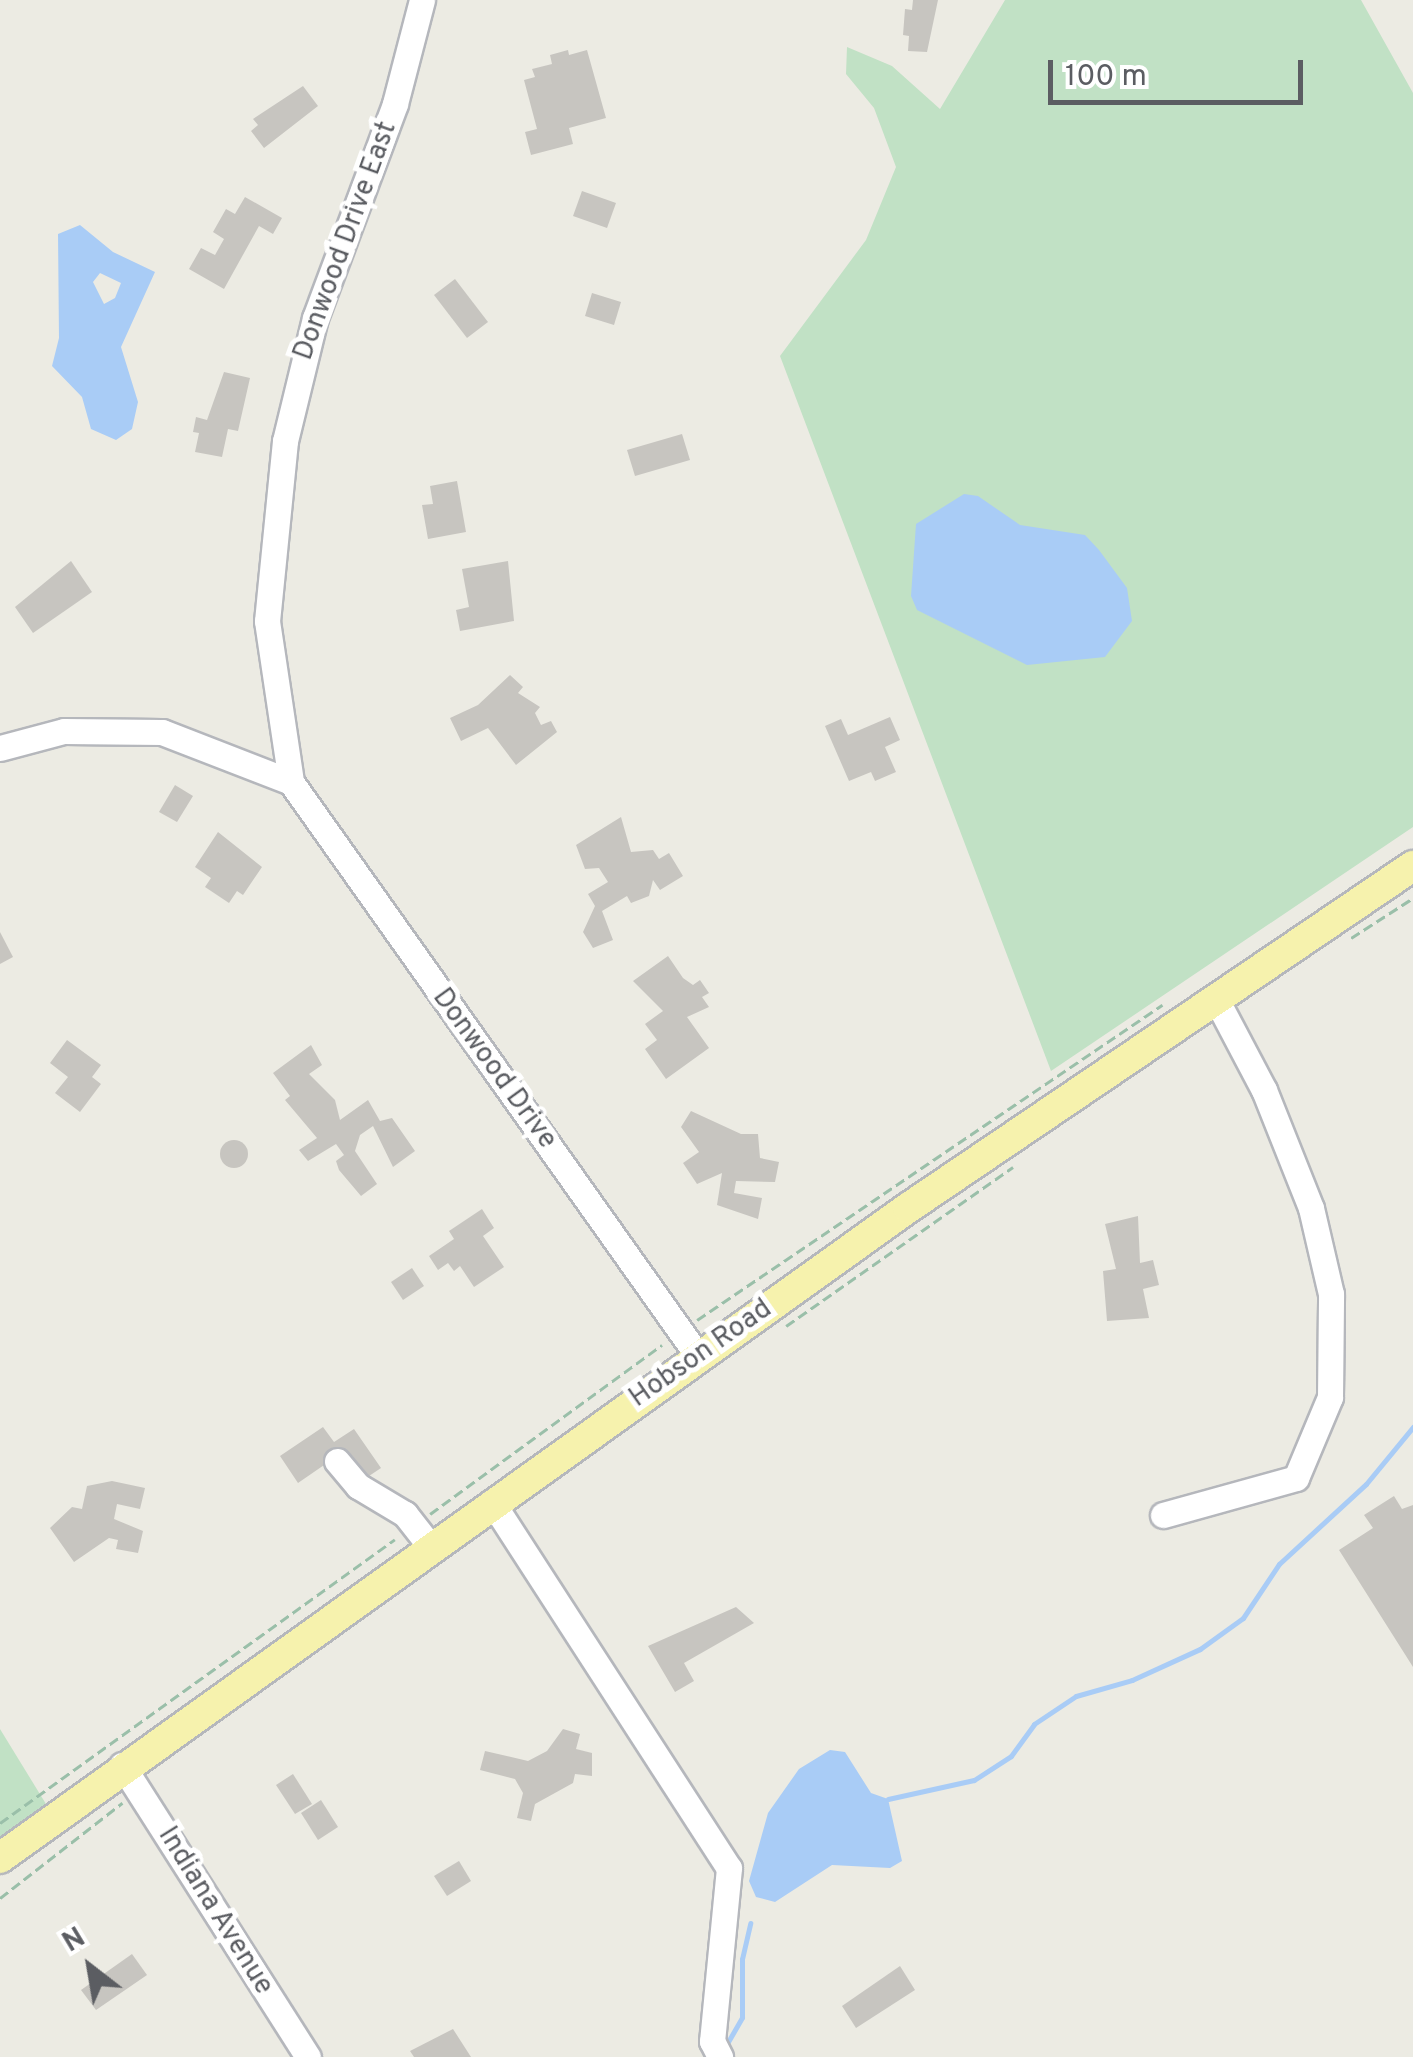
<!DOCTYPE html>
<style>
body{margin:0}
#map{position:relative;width:1413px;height:2057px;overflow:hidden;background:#ecebe3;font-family:Overpass,sans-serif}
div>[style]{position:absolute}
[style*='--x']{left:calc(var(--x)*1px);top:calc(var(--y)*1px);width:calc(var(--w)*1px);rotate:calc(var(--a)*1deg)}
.green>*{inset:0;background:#c1e1c5}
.water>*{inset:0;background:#a9ccf6}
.stream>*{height:5px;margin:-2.5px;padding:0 2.5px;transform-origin:2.5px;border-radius:2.5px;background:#a9ccf6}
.building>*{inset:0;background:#c7c5c0}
.round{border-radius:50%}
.path>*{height:2.5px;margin-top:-1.25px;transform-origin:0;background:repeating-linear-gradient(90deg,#9abfa9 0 10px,transparent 0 15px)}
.roads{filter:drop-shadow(2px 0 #b5b7bc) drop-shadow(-2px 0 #b5b7bc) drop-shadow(0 2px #b5b7bc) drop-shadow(0 -2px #b5b7bc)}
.minor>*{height:25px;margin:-12.5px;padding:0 12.5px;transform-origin:12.5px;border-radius:12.5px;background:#fff}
.major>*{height:30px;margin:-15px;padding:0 15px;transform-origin:15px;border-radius:15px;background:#f6f2ad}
span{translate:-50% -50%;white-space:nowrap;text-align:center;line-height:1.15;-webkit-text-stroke:10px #fff;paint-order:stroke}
.street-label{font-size:28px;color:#5b5d62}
.north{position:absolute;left:40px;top:1917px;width:100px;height:100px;-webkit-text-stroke:8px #fff;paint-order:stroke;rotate:329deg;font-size:28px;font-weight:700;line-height:40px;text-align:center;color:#5b5d62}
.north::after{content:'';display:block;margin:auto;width:35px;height:45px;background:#5b5d62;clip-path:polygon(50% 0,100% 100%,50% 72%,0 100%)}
.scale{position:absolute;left:1048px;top:60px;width:255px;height:45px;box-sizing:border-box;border:5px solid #5b5d62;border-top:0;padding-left:12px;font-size:30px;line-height:35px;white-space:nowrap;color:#5b5d62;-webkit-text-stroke:8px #fff;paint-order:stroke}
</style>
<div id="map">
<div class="green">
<div style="clip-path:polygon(1005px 0,1361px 0,1413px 93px,1413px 827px,1051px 1071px,780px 356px,866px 240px,896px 167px,874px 108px,846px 74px,847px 47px,892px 66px,940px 109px)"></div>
<div style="clip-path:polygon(0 1729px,46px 1804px,0 1840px)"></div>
</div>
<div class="water">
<div style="clip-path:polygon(evenodd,80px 225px,113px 252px,155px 272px,121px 347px,138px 402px,132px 429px,116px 440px,91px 429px,82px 397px,52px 366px,59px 338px,58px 234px,80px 225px,100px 273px,121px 283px,115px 298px,104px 304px,93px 282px,100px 273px)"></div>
<div style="clip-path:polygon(964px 494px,978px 496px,1020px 525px,1085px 535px,1099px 550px,1127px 588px,1132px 621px,1105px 657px,1027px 665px,917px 610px,911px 596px,916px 524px)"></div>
<div style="clip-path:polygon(830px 1750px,845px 1752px,871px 1793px,888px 1799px,902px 1861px,890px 1868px,832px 1865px,775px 1902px,756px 1897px,749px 1881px,768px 1813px,799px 1769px)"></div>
</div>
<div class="stream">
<div style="--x:888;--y:1799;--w:88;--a:-12.5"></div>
<div style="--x:974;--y:1780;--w:44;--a:-33"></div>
<div style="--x:1011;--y:1756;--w:39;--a:-54"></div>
<div style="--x:1034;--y:1724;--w:50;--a:-33.7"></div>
<div style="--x:1076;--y:1696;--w:58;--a:-15.9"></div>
<div style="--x:1132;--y:1680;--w:75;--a:-24.5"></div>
<div style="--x:1200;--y:1649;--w:53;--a:-35.8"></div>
<div style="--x:1243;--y:1618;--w:65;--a:-56.3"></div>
<div style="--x:1279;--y:1564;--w:118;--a:-42.6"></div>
<div style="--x:1366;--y:1484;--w:74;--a:-50.5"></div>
<div style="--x:725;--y:2047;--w:34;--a:-60"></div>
<div style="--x:742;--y:2017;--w:58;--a:-90"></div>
<div style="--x:742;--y:1959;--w:37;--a:-77"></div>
</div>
<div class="building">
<div style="clip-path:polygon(913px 0,938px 0,927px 52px,908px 51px,909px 36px,903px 35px,905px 9px,912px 10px)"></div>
<div style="clip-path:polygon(568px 50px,569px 55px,587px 50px,606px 118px,569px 128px,573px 144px,531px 155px,525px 132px,537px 129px,524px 80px,535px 77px,532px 69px,552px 64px,550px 55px)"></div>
<div style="clip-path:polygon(303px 86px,318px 106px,264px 148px,251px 131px,258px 125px,253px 119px)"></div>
<div style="clip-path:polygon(582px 191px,616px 203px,607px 228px,573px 216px)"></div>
<div style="clip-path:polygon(245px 197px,282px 218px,273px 234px,259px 226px,224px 289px,189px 269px,201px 248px,215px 255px,224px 239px,213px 232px,226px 209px,235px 214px)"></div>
<div style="clip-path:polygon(455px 279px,488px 322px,467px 338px,434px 295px)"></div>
<div style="clip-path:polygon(592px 293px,621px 302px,614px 325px,585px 316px)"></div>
<div style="clip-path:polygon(224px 372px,250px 378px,238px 431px,228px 429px,222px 457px,195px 452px,199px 433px,193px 432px,196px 417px,207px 420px)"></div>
<div style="clip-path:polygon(682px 434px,690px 460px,635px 476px,627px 450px)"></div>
<div style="clip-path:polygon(457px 481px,466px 532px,428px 539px,422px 505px,433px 504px,430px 486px)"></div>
<div style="clip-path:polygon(71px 561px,92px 592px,33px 633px,15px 607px)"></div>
<div style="clip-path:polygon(508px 561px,514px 621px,460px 631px,456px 610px,469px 607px,462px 569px)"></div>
<div style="clip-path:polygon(510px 675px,523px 687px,518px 693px,540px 707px,535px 713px,541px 725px,551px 721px,557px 732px,516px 765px,488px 728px,461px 741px,450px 718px,478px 705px)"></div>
<div style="clip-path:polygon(890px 717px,900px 740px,885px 747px,896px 772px,875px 781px,871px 772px,849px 781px,825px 726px,841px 719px,848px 735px)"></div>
<div style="clip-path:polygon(175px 785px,193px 796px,177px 822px,159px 812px)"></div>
<div style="clip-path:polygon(621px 817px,631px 852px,653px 850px,659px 859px,669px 853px,683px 876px,660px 890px,653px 880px,649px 896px,631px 903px,627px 896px,602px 911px,613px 940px,593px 948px,583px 932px,595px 906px,588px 894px,608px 882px,599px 868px,585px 869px,576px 845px)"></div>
<div style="clip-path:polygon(218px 832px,262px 867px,243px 895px,237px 891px,229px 903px,205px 887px,211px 878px,195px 867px)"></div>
<div style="clip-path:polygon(0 932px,13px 957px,0 964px)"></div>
<div style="clip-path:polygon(668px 956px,683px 978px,693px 985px,700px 980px,709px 993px,702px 997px,709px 1007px,687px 1017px,709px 1048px,666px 1079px,645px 1049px,657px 1040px,645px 1024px,663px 1011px,633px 981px)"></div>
<div style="clip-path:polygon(67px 1040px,101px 1065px,92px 1077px,101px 1084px,80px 1112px,55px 1093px,68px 1077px,50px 1063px)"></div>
<div style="clip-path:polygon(311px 1045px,322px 1065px,309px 1074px,335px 1100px,340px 1120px,368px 1100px,380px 1121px,392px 1118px,415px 1151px,393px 1167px,373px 1126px,360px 1135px,355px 1151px,377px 1184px,361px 1196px,339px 1170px,336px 1161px,344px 1155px,336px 1144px,308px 1161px,299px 1150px,317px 1138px,285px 1100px,290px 1096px,273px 1073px)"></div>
<div style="clip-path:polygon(691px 1111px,741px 1134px,758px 1134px,760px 1158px,779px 1162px,775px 1182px,736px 1181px,734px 1193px,762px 1198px,758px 1219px,717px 1205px,722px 1173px,697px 1184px,683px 1163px,699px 1152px,681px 1127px)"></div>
<div class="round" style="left:220px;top:1140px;width:28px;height:28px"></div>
<div style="clip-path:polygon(482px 1209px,494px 1228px,483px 1236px,504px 1267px,474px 1287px,460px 1266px,454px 1271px,448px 1263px,438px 1270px,429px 1256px,454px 1239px,449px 1231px)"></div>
<div style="clip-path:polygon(1138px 1216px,1140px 1263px,1153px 1260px,1159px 1285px,1143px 1289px,1149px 1318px,1107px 1321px,1103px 1271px,1116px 1269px,1105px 1224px)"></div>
<div style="clip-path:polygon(412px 1268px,424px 1286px,403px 1300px,391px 1282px)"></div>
<div style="clip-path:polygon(323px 1427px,334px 1442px,354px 1429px,381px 1468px,363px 1480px,343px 1452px,298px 1483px,280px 1456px)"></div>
<div style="clip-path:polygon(112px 1481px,145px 1488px,140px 1509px,117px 1504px,114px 1519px,143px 1531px,138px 1553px,116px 1549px,118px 1540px,109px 1538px,74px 1562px,50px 1528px,72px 1507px,82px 1509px,87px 1486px)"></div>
<div style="clip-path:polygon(1394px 1496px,1402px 1509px,1413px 1505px,1413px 1667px,1339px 1550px,1373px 1528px,1364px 1515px)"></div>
<div style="clip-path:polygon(736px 1607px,754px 1623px,684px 1663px,694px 1681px,675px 1692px,648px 1646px)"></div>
<div style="clip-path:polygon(563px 1729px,580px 1734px,576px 1749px,592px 1753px,592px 1776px,575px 1774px,573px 1783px,535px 1804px,531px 1821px,517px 1818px,523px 1793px,515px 1779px,480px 1770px,485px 1751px,528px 1761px,547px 1751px)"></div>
<div style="clip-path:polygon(293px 1774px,312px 1804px,295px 1814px,276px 1785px)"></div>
<div style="clip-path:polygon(321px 1800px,338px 1827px,318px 1840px,301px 1813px)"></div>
<div style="clip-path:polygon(459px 1861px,471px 1881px,447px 1896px,434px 1876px)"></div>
<div style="clip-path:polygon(132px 1954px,147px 1975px,96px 2010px,81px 1990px)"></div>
<div style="clip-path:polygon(900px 1966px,915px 1990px,856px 2028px,842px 2006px)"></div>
<div style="clip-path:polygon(453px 2029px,471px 2057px,414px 2057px,410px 2051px)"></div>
</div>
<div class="path">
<div style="--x:1351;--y:938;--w:74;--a:-32.8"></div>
<div style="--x:697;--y:1320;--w:562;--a:-34.11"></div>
<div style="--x:786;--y:1326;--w:277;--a:-35"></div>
<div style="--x:430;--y:1514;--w:287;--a:-36.1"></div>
<div style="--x:0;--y:1823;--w:486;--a:-35.7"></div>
<div style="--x:0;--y:1898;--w:155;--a:-37.9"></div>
</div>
<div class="roads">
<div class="minor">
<div style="--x:422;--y:0;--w:107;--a:104.6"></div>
<div style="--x:395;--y:104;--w:228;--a:110.5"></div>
<div style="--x:315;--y:318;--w:127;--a:103.7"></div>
<div style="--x:285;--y:441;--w:181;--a:95.7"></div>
<div style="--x:267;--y:621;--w:163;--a:81.5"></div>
<div style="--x:291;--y:782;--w:704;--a:54.66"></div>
<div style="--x:0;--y:748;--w:66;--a:-14.9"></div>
<div style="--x:64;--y:731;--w:98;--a:0.6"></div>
<div style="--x:162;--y:732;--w:138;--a:21.2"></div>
<div style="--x:337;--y:1461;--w:33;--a:50"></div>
<div style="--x:358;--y:1486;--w:55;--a:30.8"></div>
<div style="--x:405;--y:1514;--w:41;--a:52"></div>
<div style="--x:492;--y:1502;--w:436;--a:57.1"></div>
<div style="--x:729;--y:1868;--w:174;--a:95.6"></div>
<div style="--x:712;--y:2041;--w:18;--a:63"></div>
<div style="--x:1163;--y:1515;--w:138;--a:-15.5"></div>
<div style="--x:1296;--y:1478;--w:88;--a:-67.2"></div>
<div style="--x:1330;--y:1397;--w:103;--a:-89.4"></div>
<div style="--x:1331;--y:1294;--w:88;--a:-103.1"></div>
<div style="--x:1311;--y:1208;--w:127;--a:-111.7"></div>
<div style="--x:1264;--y:1090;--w:103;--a:-117.8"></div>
<div style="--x:122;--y:1765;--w:346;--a:57.5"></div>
</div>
<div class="major">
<div style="--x:0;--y:1858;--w:1117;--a:-35.6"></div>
<div style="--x:908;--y:1208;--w:610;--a:-34.11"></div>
</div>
</div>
<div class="street-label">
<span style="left:346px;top:241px;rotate:-70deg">Donwood Drive East</span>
<span style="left:494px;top:1069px;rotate:54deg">Donwood Drive</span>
<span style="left:701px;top:1354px;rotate:-35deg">Hobson Road</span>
<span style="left:215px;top:1911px;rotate:58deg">Indiana Avenue</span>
</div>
<div class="north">N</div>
<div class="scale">100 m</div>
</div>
